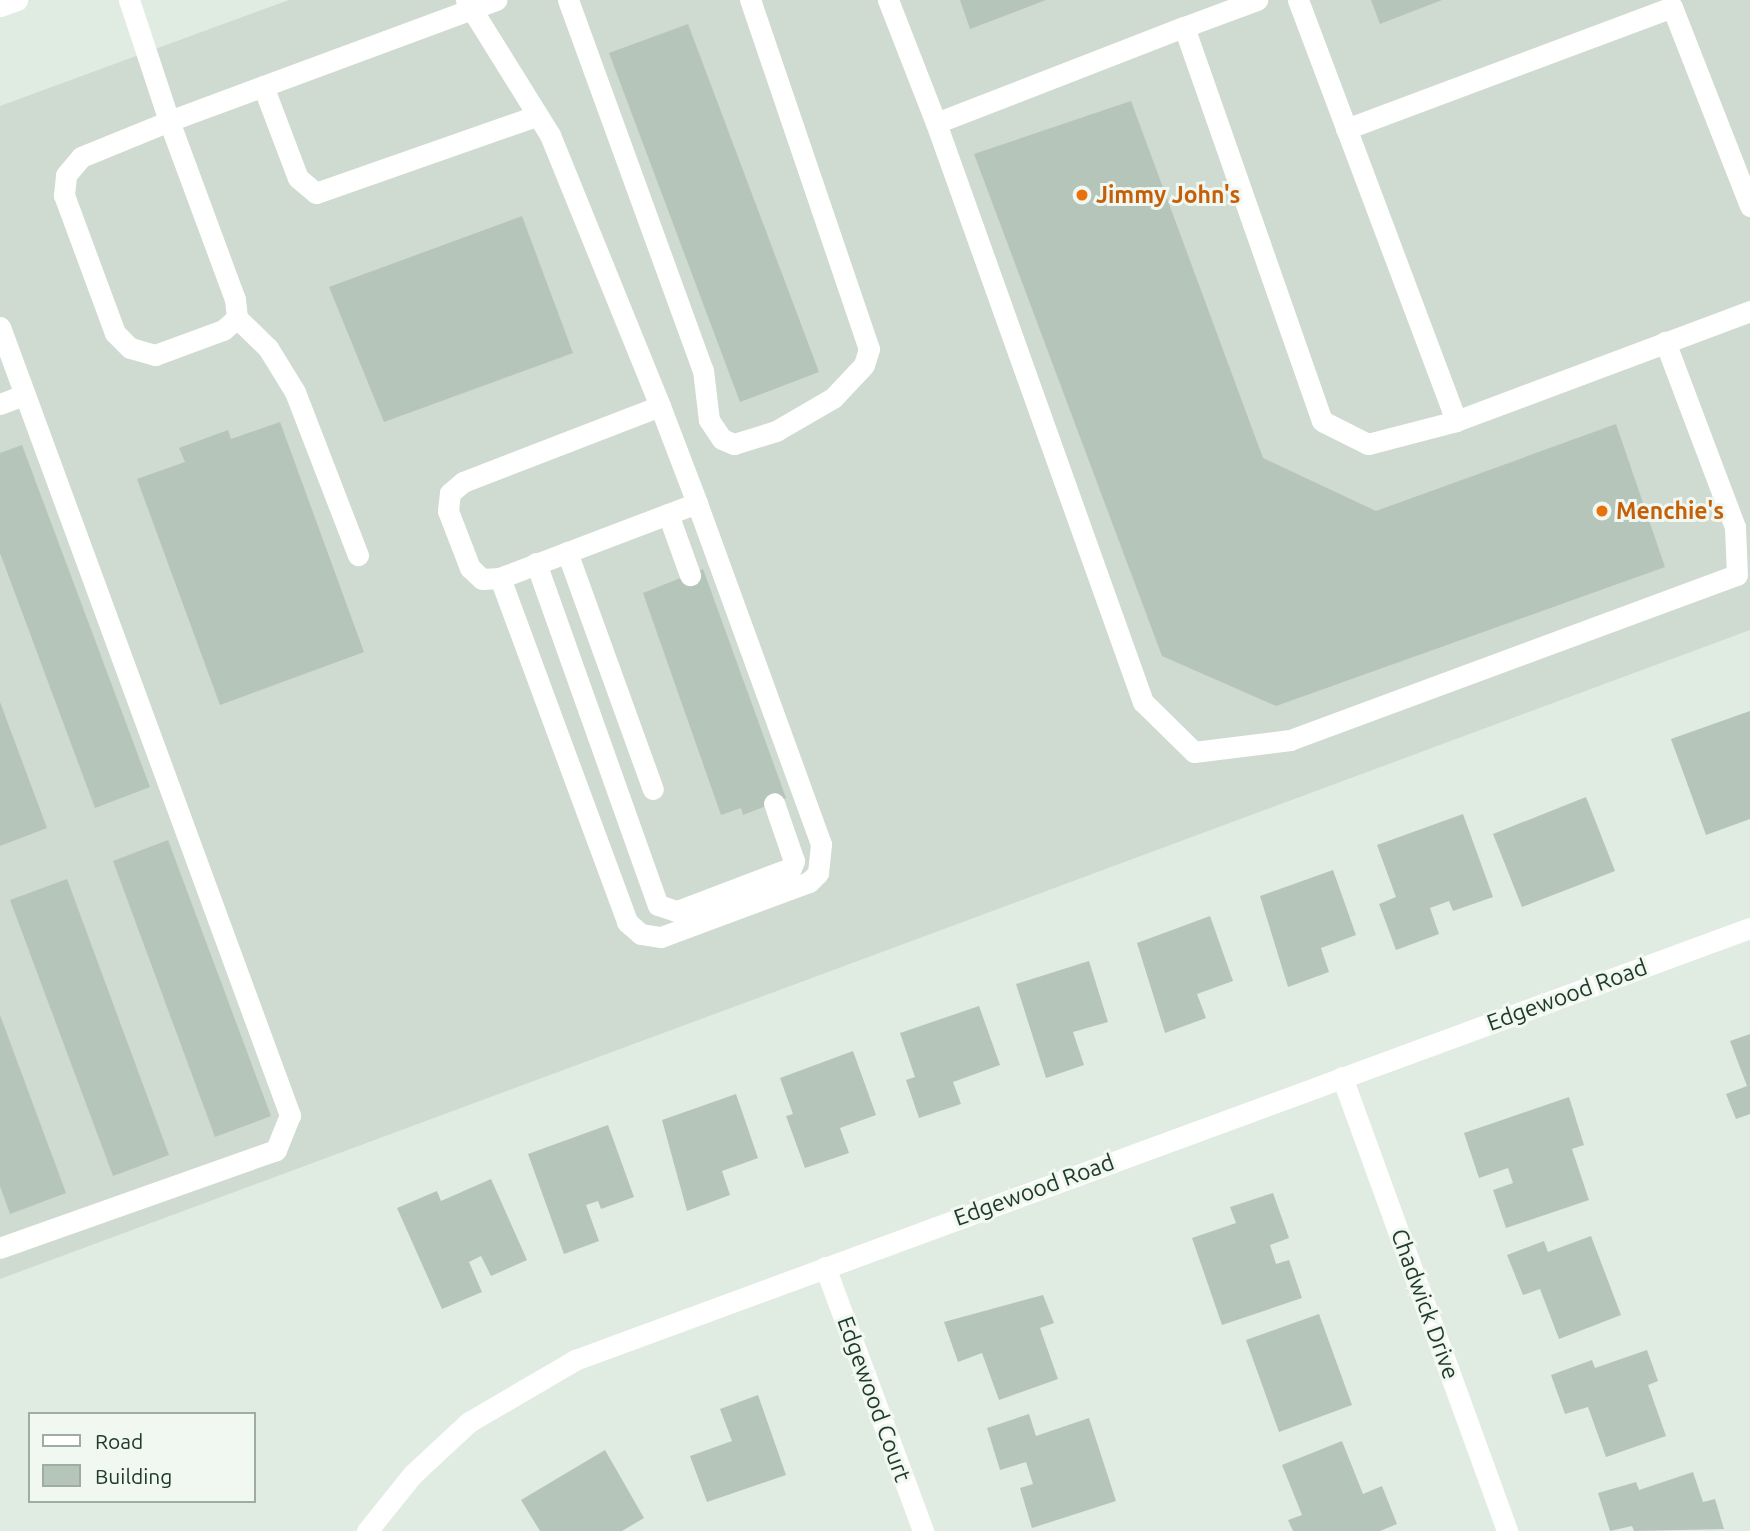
<!DOCTYPE html>
<style>
body{margin:0}
#map{position:relative;width:1750px;height:1531px;overflow:hidden;background:#e0ebe2;font-family:Ubuntu,sans-serif}
div>[style]{position:absolute}
[style*='--x']{left:calc(var(--x)*1px);top:calc(var(--y)*1px);width:calc(var(--w)*1px);rotate:calc(var(--a)*1deg)}
.built>*{inset:0;background:#cfdad0}
.building>*{inset:0;background:#b6c5ba}
.service>*{height:21px;margin:-10.5px;padding:0 10.5px;transform-origin:10.5px;border-radius:10.5px;background:#fff}
.minor>*{height:21px;margin:-10.5px;padding:0 10.5px;transform-origin:10.5px;border-radius:10.5px;background:#fff}
.secondary>*{height:21px;margin:-10.5px;padding:0 10.5px;transform-origin:10.5px;border-radius:10.5px;background:#fff}
.dots>*{width:19px;height:19px;translate:-50% -50%;box-sizing:border-box;border:4px solid #f1f7f1;border-radius:50%}
span{translate:-50% -50%;white-space:nowrap;text-align:center;line-height:1.15;-webkit-text-stroke:6px #f1f7f1;paint-order:stroke}
.food-label{font-size:23px;color:#c56008;font-weight:700}
.left{translate:0 -50%;text-align:left}
.street-label{font-size:23px;color:#213b2a}
.legend{position:absolute;left:28px;top:1412px;width:228px;height:91px;box-sizing:border-box;background:#f1f7f1;border:2px solid #9eaca1;margin:0;padding:9px 12px;list-style:none;font-size:21px;color:#213b2a}
.legend li{display:flex;align-items:center;gap:14px;height:35px}
.legend b{width:35px;border:2px solid #9eaca1}
</style>
<div id="map">
<div class="built">
<div style="clip-path:polygon(289px 0,1750px 0,1750px 630px,0 1279px,0 106px)"></div>
</div>
<div class="building">
<div style="clip-path:polygon(960px 0,1046px 0,970px 29px)"></div>
<div style="clip-path:polygon(1371px 0,1442px 0,1380px 24px)"></div>
<div style="clip-path:polygon(688px 24px,819px 372px,740px 402px,609px 53px)"></div>
<div style="clip-path:polygon(1131px 101px,1263px 458px,1376px 511px,1616px 424px,1665px 567px,1276px 706px,1162px 656px,974px 154px)"></div>
<div style="clip-path:polygon(522px 216px,573px 353px,384px 422px,329px 287px)"></div>
<div style="clip-path:polygon(280px 422px,364px 652px,220px 705px,137px 479px,185px 462px,179px 448px,228px 430px,231px 439px)"></div>
<div style="clip-path:polygon(22px 445px,150px 787px,95px 808px,0 553px,0 453px)"></div>
<div style="clip-path:polygon(703px 569px,786px 798px,743px 815px,741px 808px,721px 815px,643px 593px)"></div>
<div style="clip-path:polygon(0 702px,47px 828px,0 846px)"></div>
<div style="clip-path:polygon(1750px 711px,1750px 819px,1706px 835px,1671px 739px)"></div>
<div style="clip-path:polygon(1586px 797px,1615px 871px,1522px 907px,1493px 834px)"></div>
<div style="clip-path:polygon(1463px 814px,1493px 897px,1453px 911px,1449px 901px,1430px 908px,1439px 934px,1396px 950px,1379px 904px,1396px 897px,1377px 845px)"></div>
<div style="clip-path:polygon(168px 840px,271px 1116px,215px 1137px,113px 861px)"></div>
<div style="clip-path:polygon(1333px 870px,1356px 935px,1321px 948px,1329px 972px,1288px 987px,1260px 896px)"></div>
<div style="clip-path:polygon(67px 879px,169px 1155px,113px 1176px,10px 900px)"></div>
<div style="clip-path:polygon(1210px 916px,1233px 981px,1197px 994px,1206px 1018px,1165px 1033px,1137px 943px)"></div>
<div style="clip-path:polygon(1089px 961px,1108px 1022px,1073px 1032px,1084px 1065px,1046px 1078px,1016px 984px)"></div>
<div style="clip-path:polygon(979px 1006px,1000px 1065px,953px 1082px,961px 1104px,919px 1118px,906px 1080px,915px 1077px,900px 1033px)"></div>
<div style="clip-path:polygon(0 1015px,66px 1193px,10px 1214px,0 1186px)"></div>
<div style="clip-path:polygon(1750px 1034px,1750px 1114px,1736px 1119px,1726px 1094px,1747px 1086px,1730px 1041px)"></div>
<div style="clip-path:polygon(853px 1051px,876px 1115px,840px 1128px,849px 1153px,805px 1168px,786px 1116px,793px 1114px,780px 1078px)"></div>
<div style="clip-path:polygon(736px 1094px,758px 1158px,722px 1171px,730px 1195px,687px 1211px,662px 1120px)"></div>
<div style="clip-path:polygon(1569px 1097px,1584px 1145px,1572px 1149px,1589px 1200px,1506px 1228px,1493px 1190px,1513px 1183px,1508px 1168px,1479px 1178px,1464px 1133px)"></div>
<div style="clip-path:polygon(608px 1125px,634px 1197px,601px 1209px,598px 1201px,586px 1205px,599px 1241px,564px 1254px,528px 1154px)"></div>
<div style="clip-path:polygon(491px 1179px,527px 1260px,491px 1276px,481px 1256px,469px 1262px,482px 1292px,442px 1309px,397px 1208px,437px 1191px,441px 1201px)"></div>
<div style="clip-path:polygon(1273px 1193px,1289px 1238px,1270px 1245px,1276px 1264px,1289px 1260px,1302px 1298px,1222px 1325px,1192px 1238px,1236px 1223px,1230px 1207px)"></div>
<div style="clip-path:polygon(1591px 1236px,1621px 1315px,1559px 1339px,1540px 1289px,1523px 1295px,1507px 1255px,1544px 1241px,1548px 1252px)"></div>
<div style="clip-path:polygon(1043px 1295px,1054px 1323px,1040px 1328px,1058px 1379px,999px 1400px,982px 1353px,958px 1362px,944px 1322px)"></div>
<div style="clip-path:polygon(1319px 1314px,1352px 1405px,1279px 1432px,1246px 1340px)"></div>
<div style="clip-path:polygon(1647px 1350px,1658px 1381px,1648px 1385px,1666px 1436px,1606px 1457px,1588px 1407px,1565px 1414px,1551px 1375px,1592px 1360px,1595px 1368px)"></div>
<div style="clip-path:polygon(758px 1395px,786px 1475px,707px 1502px,690px 1456px,732px 1441px,720px 1409px)"></div>
<div style="clip-path:polygon(1029px 1414px,1036px 1436px,1089px 1418px,1116px 1501px,1032px 1528px,1020px 1488px,1033px 1484px,1026px 1462px,1000px 1470px,987px 1428px)"></div>
<div style="clip-path:polygon(1342px 1441px,1363px 1494px,1382px 1486px,1397px 1524px,1380px 1531px,1293px 1531px,1288px 1520px,1302px 1515px,1282px 1465px)"></div>
<div style="clip-path:polygon(605px 1450px,644px 1518px,622px 1531px,540px 1531px,521px 1500px)"></div>
<div style="clip-path:polygon(1693px 1472px,1703px 1502px,1715px 1499px,1724px 1529px,1634px 1531px,1632px 1526px,1610px 1531px,1598px 1493px,1636px 1482px,1639px 1490px)"></div>
</div>
<div class="service">
<div style="--x:129;--y:0;--w:127;--a:71.7"></div>
<div style="--x:169;--y:121;--w:190;--a:69.7"></div>
<div style="--x:235;--y:299;--w:19;--a:84"></div>
<div style="--x:237;--y:318;--w:18;--a:139"></div>
<div style="--x:223;--y:330;--w:72;--a:159.8"></div>
<div style="--x:155;--y:355;--w:26;--a:-164"></div>
<div style="--x:130;--y:348;--w:21;--a:-135"></div>
<div style="--x:115;--y:333;--w:147;--a:-110.3"></div>
<div style="--x:64;--y:195;--w:20;--a:-84"></div>
<div style="--x:66;--y:175;--w:23;--a:-50"></div>
<div style="--x:81;--y:157;--w:95;--a:-22.2"></div>
<div style="--x:169;--y:121;--w:349;--a:-20.3"></div>
<div style="--x:466;--y:0;--w:159;--a:58.1"></div>
<div style="--x:550;--y:135;--w:292;--a:67.9"></div>
<div style="--x:660;--y:406;--w:104;--a:69.1"></div>
<div style="--x:697;--y:503;--w:211;--a:159.2"></div>
<div style="--x:500;--y:578;--w:18;--a:177"></div>
<div style="--x:482;--y:579;--w:16;--a:-137"></div>
<div style="--x:470;--y:568;--w:61;--a:-111.1"></div>
<div style="--x:448;--y:511;--w:18;--a:-84"></div>
<div style="--x:450;--y:493;--w:17;--a:-40"></div>
<div style="--x:463;--y:482;--w:211;--a:-21.1"></div>
<div style="--x:568;--y:0;--w:394;--a:70"></div>
<div style="--x:703;--y:370;--w:50;--a:83.2"></div>
<div style="--x:709;--y:420;--w:23;--a:56"></div>
<div style="--x:722;--y:439;--w:13;--a:23"></div>
<div style="--x:734;--y:444;--w:44;--a:-17.2"></div>
<div style="--x:776;--y:431;--w:66;--a:-30.1"></div>
<div style="--x:833;--y:398;--w:45;--a:-46.8"></div>
<div style="--x:864;--y:365;--w:17;--a:-73"></div>
<div style="--x:869;--y:349;--w:369;--a:-108.8"></div>
<div style="--x:888;--y:0;--w:132;--a:68.7"></div>
<div style="--x:936;--y:123;--w:266;--a:-21.2"></div>
<div style="--x:1184;--y:27;--w:417;--a:70.7"></div>
<div style="--x:1322;--y:421;--w:51;--a:26.6"></div>
<div style="--x:1368;--y:444;--w:91;--a:-14.6"></div>
<div style="--x:1456;--y:421;--w:314;--a:-20.5"></div>
<div style="--x:1298;--y:0;--w:450;--a:69.4"></div>
<div style="--x:1184;--y:27;--w:78;--a:-20.3"></div>
<div style="--x:263;--y:86;--w:98;--a:69.2"></div>
<div style="--x:298;--y:178;--w:23;--a:40"></div>
<div style="--x:316;--y:193;--w:233;--a:-19.3"></div>
<div style="--x:936;--y:123;--w:615;--a:70.33"></div>
<div style="--x:1143;--y:702;--w:71;--a:44.4"></div>
<div style="--x:1194;--y:752;--w:97;--a:-7.1"></div>
<div style="--x:1290;--y:740;--w:476;--a:-20.3"></div>
<div style="--x:1737;--y:575;--w:48;--a:-92.4"></div>
<div style="--x:1735;--y:527;--w:198;--a:-110.7"></div>
<div style="--x:1346;--y:129;--w:348;--a:-20.5"></div>
<div style="--x:1672;--y:7;--w:214;--a:68.6"></div>
<div style="--x:237;--y:318;--w:43;--a:44.1"></div>
<div style="--x:268;--y:348;--w:52;--a:58.5"></div>
<div style="--x:295;--y:392;--w:175;--a:68.9"></div>
<div style="--x:0;--y:327;--w:840;--a:69.8"></div>
<div style="--x:290;--y:1115;--w:38;--a:112"></div>
<div style="--x:276;--y:1150;--w:293;--a:160.5"></div>
<div style="--x:0;--y:404;--w:26;--a:-21"></div>
<div style="--x:668;--y:514;--w:65;--a:70.2"></div>
<div style="--x:567;--y:552;--w:252;--a:70.1"></div>
<div style="--x:536;--y:563;--w:363;--a:70.4"></div>
<div style="--x:658;--y:905;--w:20;--a:18"></div>
<div style="--x:677;--y:911;--w:122;--a:-20.7"></div>
<div style="--x:791;--y:868;--w:8;--a:-67"></div>
<div style="--x:794;--y:861;--w:61;--a:-109"></div>
<div style="--x:500;--y:578;--w:367;--a:69.7"></div>
<div style="--x:627;--y:922;--w:18;--a:41"></div>
<div style="--x:641;--y:934;--w:20;--a:9"></div>
<div style="--x:661;--y:937;--w:158;--a:-20.4"></div>
<div style="--x:809;--y:882;--w:13;--a:-45"></div>
<div style="--x:818;--y:873;--w:29;--a:-84"></div>
<div style="--x:821;--y:844;--w:363;--a:-110"></div>
</div>
<div class="minor">
<div style="--x:1342;--y:1077;--w:483;--a:70"></div>
<div style="--x:825;--y:1267;--w:282;--a:69.6"></div>
<div style="--x:367;--y:1531;--w:73;--a:-51.1"></div>
<div style="--x:413;--y:1474;--w:76;--a:-42.9"></div>
<div style="--x:469;--y:1422;--w:123;--a:-30.3"></div>
<div style="--x:575;--y:1360;--w:1252;--a:-20.19"></div>
</div>
<div class="secondary">
<div style="--x:0;--y:6;--w:18;--a:-19"></div>
</div>
<div class="dots">
<div style="left:1082px;top:195px;background:#e8710a"></div>
<div style="left:1602px;top:511px;background:#e8710a"></div>
</div>
<div class="food-label">
<span class="left" style="left:1096px;top:195px">Jimmy John's</span>
<span class="left" style="left:1616px;top:511px">Menchie's</span>
</div>
<div class="street-label">
<span style="left:1567px;top:995px;rotate:-20deg">Edgewood Road</span>
<span style="left:1034px;top:1190px;rotate:-20deg">Edgewood Road</span>
<span style="left:1425px;top:1304px;rotate:70deg">Chadwick Drive</span>
<span style="left:874px;top:1399px;rotate:70deg">Edgewood Court</span>
</div>
<ul class="legend">
<li><b style="height:9px;background:#fff"></b>Road</li>
<li><b style="height:19px;background:#b6c5ba"></b>Building</li>
</ul>
</div>
